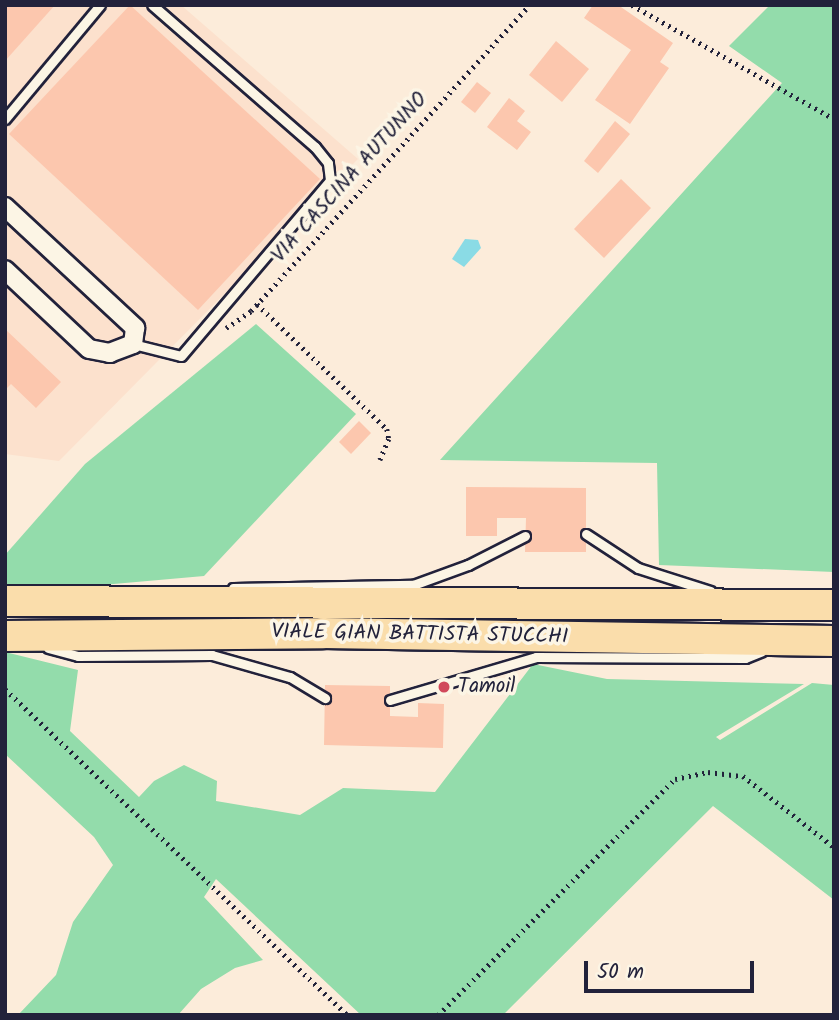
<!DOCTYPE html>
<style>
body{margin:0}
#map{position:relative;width:839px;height:1020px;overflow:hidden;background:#fcecda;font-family:Kalam,sans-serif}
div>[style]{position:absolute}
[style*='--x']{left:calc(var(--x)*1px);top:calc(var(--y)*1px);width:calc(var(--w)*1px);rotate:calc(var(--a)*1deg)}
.built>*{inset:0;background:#fce1cd}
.green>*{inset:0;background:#93dcab}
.water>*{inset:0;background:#8adbe5}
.building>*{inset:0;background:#fcc7ae}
.path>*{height:4.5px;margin-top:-2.25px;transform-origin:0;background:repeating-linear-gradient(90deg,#22223b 0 2px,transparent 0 7px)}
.roads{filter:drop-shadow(2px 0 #22223b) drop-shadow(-2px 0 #22223b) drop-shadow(0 2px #22223b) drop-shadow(0 -2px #22223b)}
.service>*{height:9px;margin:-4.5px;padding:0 4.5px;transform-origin:4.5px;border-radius:4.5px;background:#fcf5e5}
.minor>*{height:18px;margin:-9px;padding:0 9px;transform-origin:9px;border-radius:9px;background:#fcf5e5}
.trunk>*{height:30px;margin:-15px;padding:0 15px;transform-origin:15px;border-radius:15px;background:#faddab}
.dots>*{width:19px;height:19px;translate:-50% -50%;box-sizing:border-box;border:4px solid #fcf5e5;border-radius:50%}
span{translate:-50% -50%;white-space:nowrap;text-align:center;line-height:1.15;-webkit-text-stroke:7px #fcf5e5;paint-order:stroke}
.street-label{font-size:21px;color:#22223b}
.poi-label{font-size:21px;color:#22223b}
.left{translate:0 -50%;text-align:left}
.frame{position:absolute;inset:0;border:7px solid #22223b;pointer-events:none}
.scale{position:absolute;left:584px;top:961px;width:170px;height:32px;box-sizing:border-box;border:4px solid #22223b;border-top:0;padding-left:9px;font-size:21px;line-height:24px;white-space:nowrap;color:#22223b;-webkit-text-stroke:5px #fcf5e5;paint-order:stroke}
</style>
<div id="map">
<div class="built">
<div style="clip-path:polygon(5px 5px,181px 5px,358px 159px,59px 461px,5px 454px)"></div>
</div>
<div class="green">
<div style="clip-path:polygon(770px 5px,834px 5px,834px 572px,659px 565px,657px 463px,440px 460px,782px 83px,729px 46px)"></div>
<div style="clip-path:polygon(256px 324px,356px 414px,204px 576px,57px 589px,5px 588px,5px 555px,85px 464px)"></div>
<div style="clip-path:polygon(5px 652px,78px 670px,70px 731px,139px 797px,154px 781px,184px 765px,217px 781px,216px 801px,300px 815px,343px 788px,435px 792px,533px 664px,607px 679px,804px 684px,716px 737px,720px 740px,812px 683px,834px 685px,834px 900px,713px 806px,503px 1015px,361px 1015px,216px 879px,204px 897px,263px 960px,235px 968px,201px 989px,178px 1015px,18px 1015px,56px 975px,73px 922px,113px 865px,94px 837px,5px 754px)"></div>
</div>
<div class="water">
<div style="clip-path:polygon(465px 239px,478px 240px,481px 248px,464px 267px,452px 259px)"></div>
</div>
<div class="building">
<div style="clip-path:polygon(5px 5px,55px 5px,5px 61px)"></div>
<div style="clip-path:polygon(130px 5px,320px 179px,198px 310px,9px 134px)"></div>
<div style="clip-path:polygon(593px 5px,618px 5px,673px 43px,660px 62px,669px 68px,630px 124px,595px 100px,631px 50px,584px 18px)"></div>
<div style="clip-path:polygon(556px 41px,589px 69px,562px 102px,529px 75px)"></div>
<div style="clip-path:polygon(477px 82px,491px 93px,475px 113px,461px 102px)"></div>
<div style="clip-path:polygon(509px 98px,525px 111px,517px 121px,531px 132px,517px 150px,487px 127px)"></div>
<div style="clip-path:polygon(615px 121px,630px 134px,598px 173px,584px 161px)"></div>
<div style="clip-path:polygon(621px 179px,651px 208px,604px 258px,574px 229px)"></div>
<div style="clip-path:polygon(5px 329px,61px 382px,36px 408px,11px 384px,5px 390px)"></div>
<div style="clip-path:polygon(359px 421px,371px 433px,351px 454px,339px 442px)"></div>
<div style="clip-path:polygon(466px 487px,586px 488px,586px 552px,525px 552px,526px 518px,497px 518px,497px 536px,466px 536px)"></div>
<div style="clip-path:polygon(325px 685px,390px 686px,390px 716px,418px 717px,418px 703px,444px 704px,443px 748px,324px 745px)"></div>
</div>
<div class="path">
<div style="--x:632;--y:5;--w:232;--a:29.4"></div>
<div style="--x:257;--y:304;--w:180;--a:43.9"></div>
<div style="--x:387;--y:429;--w:10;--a:79"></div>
<div style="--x:389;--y:439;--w:23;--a:113"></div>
<div style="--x:226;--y:328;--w:30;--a:-34"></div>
<div style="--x:251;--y:311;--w:413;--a:-47.7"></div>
<div style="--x:5;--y:689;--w:472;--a:43.6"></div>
<div style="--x:438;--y:1015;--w:334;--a:-44.9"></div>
<div style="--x:675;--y:779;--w:34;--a:-12"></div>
<div style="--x:708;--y:772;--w:35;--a:7"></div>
<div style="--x:743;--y:776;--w:115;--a:38"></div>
</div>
<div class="roads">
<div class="service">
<div style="--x:5;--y:119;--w:148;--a:-50.2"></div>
<div style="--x:133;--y:344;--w:49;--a:14"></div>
<div style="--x:181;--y:356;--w:231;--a:-49.7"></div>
<div style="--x:330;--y:180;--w:17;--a:-97"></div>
<div style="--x:328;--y:163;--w:21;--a:-129"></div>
<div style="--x:315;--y:147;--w:216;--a:-138.9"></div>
<div style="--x:586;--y:534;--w:62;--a:33.2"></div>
<div style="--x:638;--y:568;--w:76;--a:17.7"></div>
<div style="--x:233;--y:588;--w:180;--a:-1"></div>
<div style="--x:413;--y:585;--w:59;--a:-20"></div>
<div style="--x:468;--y:565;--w:64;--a:-27"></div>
<div style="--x:48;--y:648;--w:31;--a:15"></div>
<div style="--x:78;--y:656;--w:134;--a:-0.4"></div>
<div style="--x:212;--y:655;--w:81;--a:15.8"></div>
<div style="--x:290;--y:677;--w:41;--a:31"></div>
<div style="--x:390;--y:700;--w:152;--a:-16.4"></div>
<div style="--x:536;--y:657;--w:209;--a:0.3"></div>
<div style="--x:745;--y:658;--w:18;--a:-22"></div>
</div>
<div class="minor">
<div style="--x:5;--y:207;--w:178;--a:42.9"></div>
<div style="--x:135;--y:328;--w:16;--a:97"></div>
<div style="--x:133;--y:344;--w:25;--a:159"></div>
<div style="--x:110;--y:353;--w:21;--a:-169"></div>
<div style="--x:89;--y:349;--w:115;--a:-136.8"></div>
</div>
<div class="trunk">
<div style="--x:5;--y:601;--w:829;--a:0.28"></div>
<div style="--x:5;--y:636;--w:318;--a:-0.5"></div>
<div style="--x:323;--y:633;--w:511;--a:0.9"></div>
</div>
</div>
<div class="dots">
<div style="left:444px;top:687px;background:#d1495b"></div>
</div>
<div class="street-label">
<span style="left:350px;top:178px;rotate:-48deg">VIA CASCINA AUTUNNO</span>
<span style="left:420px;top:635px;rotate:1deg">VIALE GIAN BATTISTA STUCCHI</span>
</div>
<div class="poi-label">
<span class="left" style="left:458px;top:687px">Tamoil</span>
</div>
<div class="frame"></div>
<div class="scale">50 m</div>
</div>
